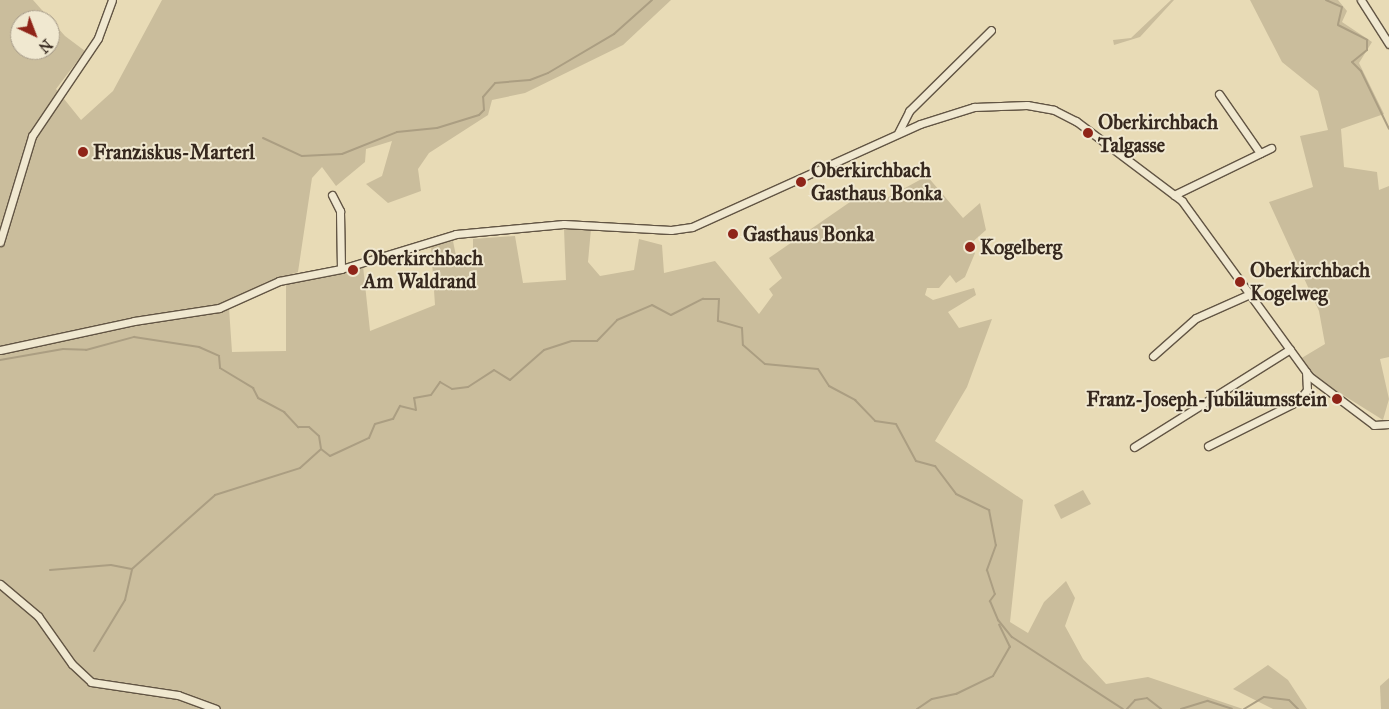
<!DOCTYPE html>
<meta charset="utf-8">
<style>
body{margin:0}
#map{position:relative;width:1389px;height:709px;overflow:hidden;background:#e8dbb6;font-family:"IM FELL Great Primer",serif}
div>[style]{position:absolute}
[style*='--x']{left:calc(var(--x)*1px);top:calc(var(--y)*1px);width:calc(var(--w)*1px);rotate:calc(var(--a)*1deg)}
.green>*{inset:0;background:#cabd9c}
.stream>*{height:2px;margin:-1px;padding:0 1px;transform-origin:1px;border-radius:1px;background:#ab9e82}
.roads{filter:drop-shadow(1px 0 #625544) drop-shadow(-1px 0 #625544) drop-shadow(0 1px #625544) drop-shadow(0 -1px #625544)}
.minor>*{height:7px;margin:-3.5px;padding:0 3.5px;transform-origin:3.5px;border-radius:3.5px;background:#f0e8d0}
.dots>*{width:14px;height:14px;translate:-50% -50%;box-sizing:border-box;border:2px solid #f0e8d0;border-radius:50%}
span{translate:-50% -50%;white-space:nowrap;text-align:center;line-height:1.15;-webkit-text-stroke:4px #f0e8d0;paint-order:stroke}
.poi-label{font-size:20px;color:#36281e;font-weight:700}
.left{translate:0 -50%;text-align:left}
.right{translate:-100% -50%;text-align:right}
.north{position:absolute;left:10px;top:10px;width:50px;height:50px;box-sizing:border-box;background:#f0e8d0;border:1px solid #a69b89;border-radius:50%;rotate:137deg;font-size:14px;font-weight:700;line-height:20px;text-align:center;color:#36281e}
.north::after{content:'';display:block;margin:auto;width:18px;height:22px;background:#8f2418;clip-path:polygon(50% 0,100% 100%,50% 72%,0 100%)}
</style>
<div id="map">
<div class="green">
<div style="clip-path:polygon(evenodd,0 0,33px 0,65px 36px,85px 51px,56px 89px,81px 120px,113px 91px,162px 0,671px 0,623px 45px,525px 93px,492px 100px,488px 115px,429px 153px,418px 169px,421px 191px,388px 203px,366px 184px,382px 176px,392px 141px,366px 149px,365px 162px,336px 186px,322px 167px,312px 178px,298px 272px,264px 283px,229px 308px,232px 352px,286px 351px,286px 282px,363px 266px,370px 331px,435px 305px,431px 246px,453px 241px,457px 261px,473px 260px,473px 239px,515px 236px,523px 283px,566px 280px,564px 229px,591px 229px,588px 262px,600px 276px,634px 270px,639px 239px,662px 245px,664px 273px,715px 261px,759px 314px,773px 295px,769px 289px,782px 278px,769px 258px,850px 202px,883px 200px,927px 176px,963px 218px,980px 203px,986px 230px,969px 245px,975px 253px,965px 277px,956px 283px,950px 275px,939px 288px,927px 288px,925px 295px,933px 300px,974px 288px,976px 295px,948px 312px,959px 328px,992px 319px,967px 387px,935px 441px,1023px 500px,1010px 622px,1028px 633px,1044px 602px,1066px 581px,1075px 598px,1065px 626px,1083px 659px,1106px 684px,1148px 677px,1243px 709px,0 709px,0 0,20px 20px,50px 20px,50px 50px,20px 50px,20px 20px)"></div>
<div style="clip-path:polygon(1171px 0,1174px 0,1140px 37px,1114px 45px,1113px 40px,1131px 38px)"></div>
<div style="clip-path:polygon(1250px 0,1338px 0,1347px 11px,1342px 22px,1372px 42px,1359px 63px,1384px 114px,1341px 129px,1344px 167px,1377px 172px,1379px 190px,1389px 186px,1389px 357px,1380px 359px,1389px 399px,1383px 420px,1319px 380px,1300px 359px,1325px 344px,1319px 311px,1269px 202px,1313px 187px,1300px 136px,1328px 130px,1318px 91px,1282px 62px)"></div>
<div style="clip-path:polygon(1083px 490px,1091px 504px,1061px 519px,1054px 505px)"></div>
<div style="clip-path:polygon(1268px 665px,1288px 680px,1307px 709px,1273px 709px,1233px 689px)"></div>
<div style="clip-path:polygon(1389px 678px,1389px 709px,1381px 709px,1380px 686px)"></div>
</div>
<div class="stream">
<div style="--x:1326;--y:0;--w:17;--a:24"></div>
<div style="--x:1342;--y:7;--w:18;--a:103"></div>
<div style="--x:1338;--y:25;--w:33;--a:27"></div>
<div style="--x:1367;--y:40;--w:10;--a:90"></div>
<div style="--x:1367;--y:50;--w:19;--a:141"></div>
<div style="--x:1352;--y:62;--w:13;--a:45"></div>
<div style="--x:1361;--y:71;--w:64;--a:64.2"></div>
<div style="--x:263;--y:138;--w:43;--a:24.8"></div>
<div style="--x:302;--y:156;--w:40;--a:-2.9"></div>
<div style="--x:342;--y:154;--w:59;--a:-21.8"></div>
<div style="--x:397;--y:132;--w:40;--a:-5.7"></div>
<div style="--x:437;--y:128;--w:44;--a:-17.2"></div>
<div style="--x:479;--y:115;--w:7;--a:-45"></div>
<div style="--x:484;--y:110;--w:13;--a:-94"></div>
<div style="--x:483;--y:97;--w:18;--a:-49"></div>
<div style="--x:495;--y:83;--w:35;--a:-5"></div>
<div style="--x:530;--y:80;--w:19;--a:-21"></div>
<div style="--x:548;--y:73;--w:77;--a:-30.6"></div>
<div style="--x:614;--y:34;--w:51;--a:-41.8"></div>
<div style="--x:0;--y:360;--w:64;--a:-9.9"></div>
<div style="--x:63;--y:349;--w:23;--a:2"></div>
<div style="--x:86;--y:350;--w:50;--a:-15.2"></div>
<div style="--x:134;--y:337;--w:66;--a:8.7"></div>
<div style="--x:199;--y:347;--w:22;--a:24"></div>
<div style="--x:219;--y:356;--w:12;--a:85"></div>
<div style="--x:220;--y:368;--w:39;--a:31"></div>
<div style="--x:253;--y:388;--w:11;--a:63"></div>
<div style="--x:258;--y:398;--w:30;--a:28"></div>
<div style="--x:284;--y:412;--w:21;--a:47"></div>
<div style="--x:298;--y:427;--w:11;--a:0"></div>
<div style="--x:309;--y:427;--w:13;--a:42"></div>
<div style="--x:319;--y:436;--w:12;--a:81"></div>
<div style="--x:50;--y:570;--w:61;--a:-4.7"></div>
<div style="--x:111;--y:565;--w:21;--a:11"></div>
<div style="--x:132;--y:569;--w:111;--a:-41.7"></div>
<div style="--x:215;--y:495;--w:89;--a:-17.6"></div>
<div style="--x:300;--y:468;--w:28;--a:-42"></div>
<div style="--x:321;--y:449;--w:11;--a:38"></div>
<div style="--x:330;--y:456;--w:43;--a:-24.8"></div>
<div style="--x:369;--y:438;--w:15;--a:-67"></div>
<div style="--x:375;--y:424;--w:19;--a:-16"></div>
<div style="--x:393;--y:419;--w:15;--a:-62"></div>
<div style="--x:400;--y:406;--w:16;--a:14"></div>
<div style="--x:416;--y:410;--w:12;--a:-99"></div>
<div style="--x:414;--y:398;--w:17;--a:-10"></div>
<div style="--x:431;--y:395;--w:16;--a:-55"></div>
<div style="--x:440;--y:382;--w:14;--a:30"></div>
<div style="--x:452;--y:389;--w:16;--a:-7"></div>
<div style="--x:468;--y:387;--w:31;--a:-33"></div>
<div style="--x:494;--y:370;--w:19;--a:32"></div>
<div style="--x:510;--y:380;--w:45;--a:-41.4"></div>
<div style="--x:544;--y:350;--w:29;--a:-18"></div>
<div style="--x:572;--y:341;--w:25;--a:0"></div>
<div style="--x:597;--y:341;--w:29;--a:-46"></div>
<div style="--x:617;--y:320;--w:38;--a:-23"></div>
<div style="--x:652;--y:305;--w:21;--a:28"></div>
<div style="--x:671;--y:315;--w:36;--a:-27"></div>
<div style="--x:703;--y:299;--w:16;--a:0"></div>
<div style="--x:719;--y:299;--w:22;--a:93"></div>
<div style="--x:718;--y:321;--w:25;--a:16"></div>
<div style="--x:742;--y:328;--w:17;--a:87"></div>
<div style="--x:743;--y:345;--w:29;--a:41"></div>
<div style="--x:765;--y:364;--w:53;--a:5.4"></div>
<div style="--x:818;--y:369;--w:20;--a:57"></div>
<div style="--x:829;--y:386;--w:30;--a:28"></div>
<div style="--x:855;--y:400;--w:29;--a:46"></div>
<div style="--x:875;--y:421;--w:21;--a:8"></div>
<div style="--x:896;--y:424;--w:42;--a:61.6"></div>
<div style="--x:916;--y:461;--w:20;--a:15"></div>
<div style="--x:935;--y:466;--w:35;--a:53"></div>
<div style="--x:956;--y:494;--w:37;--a:26"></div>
<div style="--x:989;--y:510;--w:36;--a:79"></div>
<div style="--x:996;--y:545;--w:27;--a:110"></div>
<div style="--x:987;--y:570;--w:25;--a:72"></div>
<div style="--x:995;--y:594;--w:9;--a:126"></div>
<div style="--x:990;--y:601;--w:21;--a:67"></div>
<div style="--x:998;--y:620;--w:22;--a:51"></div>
<div style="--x:1012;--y:637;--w:132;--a:33"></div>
<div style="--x:94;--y:651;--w:60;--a:-58.7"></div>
<div style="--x:125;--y:600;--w:32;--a:-77"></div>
<div style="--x:917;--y:709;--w:18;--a:-34"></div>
<div style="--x:932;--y:699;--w:25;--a:-12"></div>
<div style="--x:956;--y:694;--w:41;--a:-25.9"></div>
<div style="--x:993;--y:676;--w:34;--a:-60"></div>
<div style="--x:1010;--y:647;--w:25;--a:-116"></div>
<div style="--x:1127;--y:709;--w:12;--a:-48"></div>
<div style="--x:1135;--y:700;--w:12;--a:-9"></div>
<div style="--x:1147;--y:698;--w:18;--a:38"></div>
<div style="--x:1181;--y:709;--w:28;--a:-17"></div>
<div style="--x:1208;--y:701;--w:25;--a:18"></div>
<div style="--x:1244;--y:709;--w:23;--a:-31"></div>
<div style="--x:1264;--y:697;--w:25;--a:7"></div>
<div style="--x:1289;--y:700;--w:13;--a:45"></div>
</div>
<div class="roads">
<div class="minor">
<div style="--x:1361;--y:0;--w:52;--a:57.5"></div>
<div style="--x:1219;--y:94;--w:72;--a:55.2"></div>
<div style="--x:898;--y:133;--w:25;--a:-63"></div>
<div style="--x:909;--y:111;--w:115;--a:-44.6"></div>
<div style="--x:332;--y:195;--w:18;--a:63"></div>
<div style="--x:340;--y:211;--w:58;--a:89"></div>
<div style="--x:1174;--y:195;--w:108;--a:-25.9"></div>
<div style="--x:0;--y:242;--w:111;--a:-73.2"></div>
<div style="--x:32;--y:136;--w:118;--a:-56"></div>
<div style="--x:98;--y:38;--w:40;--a:-69.8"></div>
<div style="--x:0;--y:350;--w:137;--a:-12.2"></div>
<div style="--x:134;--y:321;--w:86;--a:-8.7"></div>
<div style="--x:219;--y:308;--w:66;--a:-24.2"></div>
<div style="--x:279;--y:281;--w:63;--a:-11"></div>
<div style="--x:341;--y:269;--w:120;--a:-16.9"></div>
<div style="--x:456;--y:234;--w:108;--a:-5.3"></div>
<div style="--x:564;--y:224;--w:107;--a:3.2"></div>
<div style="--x:671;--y:230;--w:21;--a:-8"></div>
<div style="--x:692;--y:227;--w:250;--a:-24.3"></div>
<div style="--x:920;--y:124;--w:57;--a:-17.5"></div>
<div style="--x:974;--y:107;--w:53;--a:-2.2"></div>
<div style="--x:1027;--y:105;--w:27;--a:10"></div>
<div style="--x:1054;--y:110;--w:25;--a:27"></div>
<div style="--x:1076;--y:121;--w:133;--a:37"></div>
<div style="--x:1182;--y:201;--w:216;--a:54"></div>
<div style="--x:1309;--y:376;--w:81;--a:37"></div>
<div style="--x:1374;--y:425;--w:15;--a:-4"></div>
<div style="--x:1153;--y:356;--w:57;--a:-41.5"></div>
<div style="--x:1196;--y:318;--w:59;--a:-24"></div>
<div style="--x:1208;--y:446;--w:101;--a:-26.6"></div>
<div style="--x:1298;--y:401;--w:14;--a:-51"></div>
<div style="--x:1307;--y:390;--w:18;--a:-93"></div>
<div style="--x:1134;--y:447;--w:184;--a:-32.1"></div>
<div style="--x:0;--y:584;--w:50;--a:40.1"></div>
<div style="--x:38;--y:616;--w:59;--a:54.7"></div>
<div style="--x:72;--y:664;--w:26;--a:43"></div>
<div style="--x:91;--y:682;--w:88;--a:8.5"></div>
<div style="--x:178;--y:695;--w:40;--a:20.2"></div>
</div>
</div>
<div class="dots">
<div style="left:1088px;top:133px;background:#8f2418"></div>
<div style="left:83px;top:152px;background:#8f2418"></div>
<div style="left:801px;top:182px;background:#8f2418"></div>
<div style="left:733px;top:234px;background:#8f2418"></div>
<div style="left:970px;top:247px;background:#8f2418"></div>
<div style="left:353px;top:270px;background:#8f2418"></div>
<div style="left:1240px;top:282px;background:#8f2418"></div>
<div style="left:1337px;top:399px;background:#8f2418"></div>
</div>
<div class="poi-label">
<span class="left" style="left:1098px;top:134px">Oberkirchbach<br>Talgasse</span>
<span class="left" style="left:93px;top:152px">Franziskus-Marterl</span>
<span class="left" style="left:811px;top:182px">Oberkirchbach<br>Gasthaus Bonka</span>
<span class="left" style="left:743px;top:234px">Gasthaus Bonka</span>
<span class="left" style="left:980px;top:247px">Kogelberg</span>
<span class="left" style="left:363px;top:270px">Oberkirchbach<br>Am Waldrand</span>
<span class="left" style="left:1250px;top:282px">Oberkirchbach<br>Kogelweg</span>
<span class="right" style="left:1327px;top:399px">Franz-Joseph-Jubiläumsstein</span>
</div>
<div class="north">N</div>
</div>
